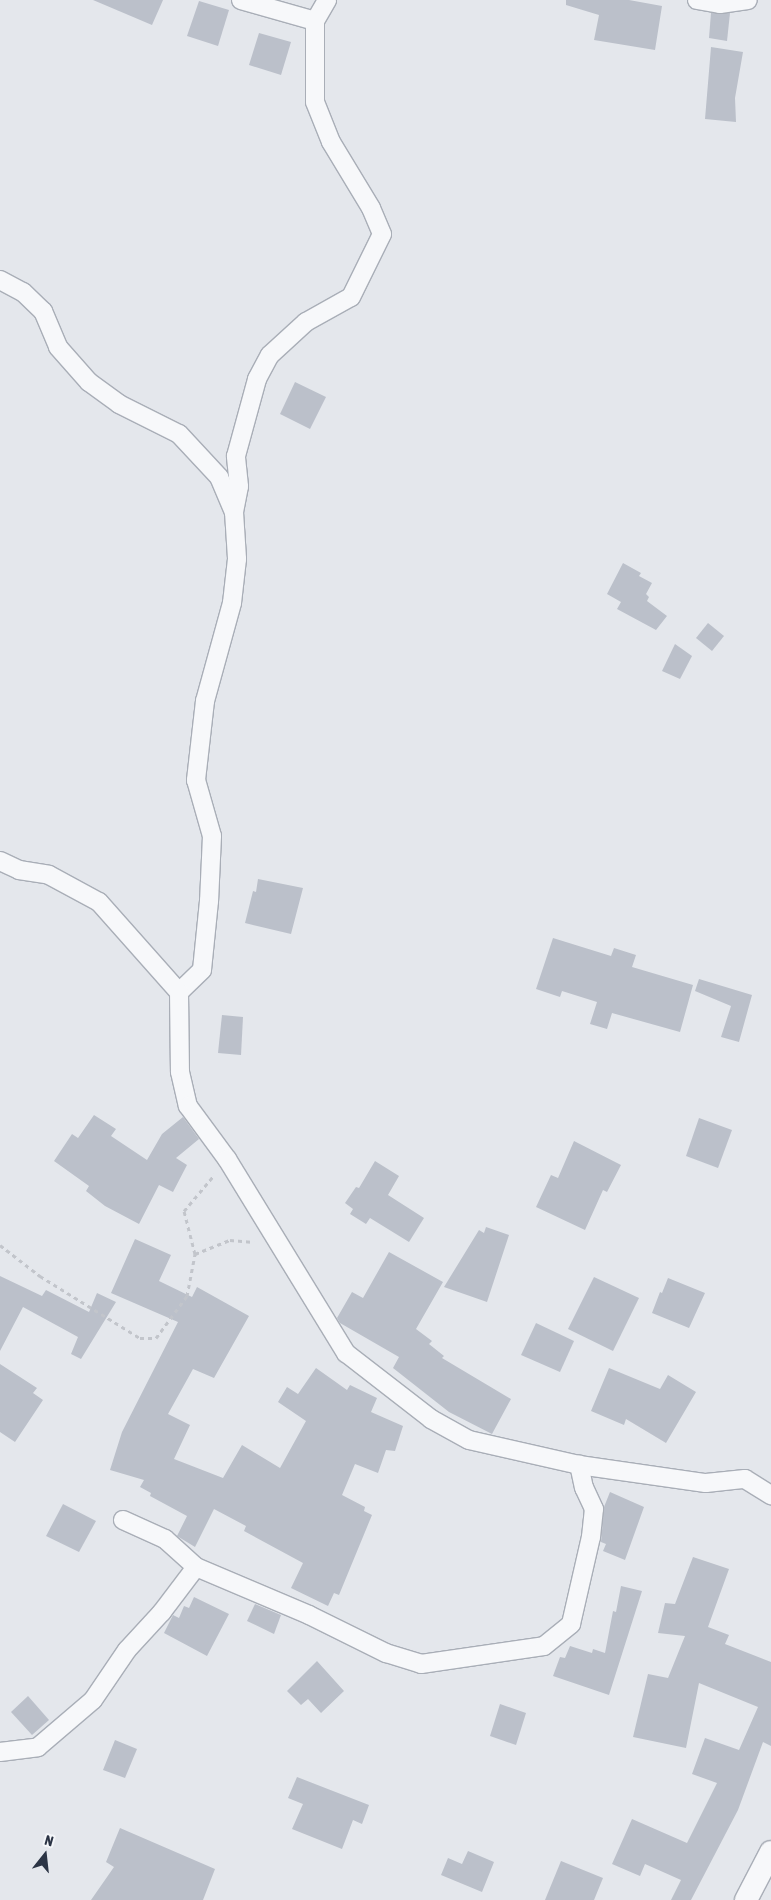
<!DOCTYPE html>
<style>
body{margin:0}
#map{position:relative;width:771px;height:1900px;overflow:hidden;background:#e4e7ec;font-family:"Asap Condensed",sans-serif}
div>[style]{position:absolute}
[style*='--x']{left:calc(var(--x)*1px);top:calc(var(--y)*1px);width:calc(var(--w)*1px);rotate:calc(var(--a)*1deg)}
.building>*{inset:0;background:#bbc0ca}
.path>*{height:3px;margin-top:-1.5px;transform-origin:0;background:repeating-linear-gradient(90deg,#c2c5cb 0 4px,transparent 0 8px)}
.roads{filter:drop-shadow(1px 0 #a9aeb7) drop-shadow(-1px 0 #a9aeb7) drop-shadow(0 1px #a9aeb7) drop-shadow(0 -1px #a9aeb7)}
.minor>*{height:18px;margin:-9px;padding:0 9px;transform-origin:9px;border-radius:9px;background:#f7f8fa}
.tertiary>*{height:22px;margin:-11px;padding:0 11px;transform-origin:11px;border-radius:11px;background:#f7f8fa}
span{translate:-50% -50%;white-space:nowrap;text-align:center;line-height:1.15;-webkit-text-stroke:4px #f4f6f9;paint-order:stroke}
.north{position:absolute;left:20px;top:1830px;width:50px;height:50px;-webkit-text-stroke:4px #f4f6f9;paint-order:stroke;rotate:16deg;font-size:14px;font-weight:700;line-height:20px;text-align:center;color:#2b3445}
.north::after{content:'';display:block;margin:auto;width:18px;height:22px;background:#2b3445;clip-path:polygon(50% 0,100% 100%,50% 72%,0 100%)}
</style>
<div id="map">
<div class="building">
<div style="clip-path:polygon(93px 0,163px 0,152px 25px)"></div>
<div style="clip-path:polygon(566px 0,629px 0,662px 6px,655px 50px,594px 40px,599px 15px,566px 5px)"></div>
<div style="clip-path:polygon(199px 1px,229px 10px,218px 46px,187px 36px)"></div>
<div style="clip-path:polygon(711px 13px,730px 13px,727px 41px,709px 38px)"></div>
<div style="clip-path:polygon(259px 33px,291px 42px,281px 75px,249px 65px)"></div>
<div style="clip-path:polygon(711px 47px,743px 52px,735px 98px,736px 122px,705px 119px)"></div>
<div style="clip-path:polygon(295px 382px,326px 397px,310px 429px,280px 414px)"></div>
<div style="clip-path:polygon(623px 563px,641px 573px,639px 576px,652px 583px,646px 594px,649px 597px,647px 601px,667px 616px,656px 630px,617px 609px,621px 602px,607px 594px)"></div>
<div style="clip-path:polygon(708px 623px,724px 636px,712px 651px,696px 638px)"></div>
<div style="clip-path:polygon(675px 644px,692px 656px,680px 679px,662px 671px)"></div>
<div style="clip-path:polygon(258px 879px,303px 888px,291px 934px,245px 923px,253px 891px,256px 892px)"></div>
<div style="clip-path:polygon(553px 938px,611px 956px,614px 948px,636px 955px,632px 967px,693px 985px,680px 1032px,612px 1013px,607px 1029px,590px 1024px,597px 1002px,562px 991px,560px 997px,536px 989px)"></div>
<div style="clip-path:polygon(699px 979px,752px 995px,739px 1042px,721px 1037px,731px 1006px,695px 991px)"></div>
<div style="clip-path:polygon(222px 1015px,243px 1017px,241px 1055px,218px 1053px)"></div>
<div style="clip-path:polygon(94px 1115px,116px 1129px,111px 1136px,147px 1160px,162px 1134px,183px 1117px,199px 1139px,176px 1158px,187px 1165px,173px 1192px,159px 1185px,139px 1224px,105px 1206px,86px 1191px,89px 1186px,54px 1161px,72px 1134px,78px 1138px)"></div>
<div style="clip-path:polygon(699px 1118px,732px 1130px,718px 1168px,686px 1156px)"></div>
<div style="clip-path:polygon(574px 1141px,621px 1165px,607px 1192px,603px 1190px,585px 1230px,536px 1207px,551px 1175px,558px 1178px)"></div>
<div style="clip-path:polygon(375px 1161px,399px 1176px,388px 1195px,424px 1218px,409px 1242px,370px 1218px,366px 1224px,350px 1214px,353px 1209px,345px 1203px,356px 1187px,359px 1188px)"></div>
<div style="clip-path:polygon(486px 1227px,509px 1235px,487px 1302px,444px 1287px,479px 1230px,484px 1233px)"></div>
<div style="clip-path:polygon(135px 1239px,171px 1255px,159px 1281px,192px 1297px,197px 1287px,249px 1316px,214px 1378px,193px 1369px,168px 1414px,190px 1425px,174px 1459px,223px 1478px,242px 1445px,280px 1468px,306px 1421px,278px 1402px,287px 1387px,298px 1394px,316px 1368px,347px 1390px,350px 1385px,377px 1398px,371px 1412px,403px 1426px,395px 1451px,386px 1450px,378px 1473px,355px 1464px,342px 1495px,365px 1507px,364px 1511px,372px 1515px,339px 1595px,334px 1593px,328px 1606px,291px 1588px,303px 1563px,244px 1531px,246px 1526px,214px 1509px,195px 1547px,177px 1536px,187px 1516px,150px 1496px,151px 1493px,140px 1487px,144px 1480px,110px 1470px,122px 1432px,178px 1322px,111px 1293px)"></div>
<div style="clip-path:polygon(389px 1252px,443px 1282px,416px 1329px,432px 1341px,429px 1344px,444px 1356px,442px 1358px,511px 1399px,492px 1434px,449px 1412px,393px 1368px,399px 1357px,340px 1323px,337px 1318px,352px 1292px,363px 1298px)"></div>
<div style="clip-path:polygon(0 1276px,42px 1296px,46px 1290px,89px 1312px,97px 1293px,116px 1302px,81px 1359px,71px 1354px,78px 1337px,23px 1307px,0 1351px)"></div>
<div style="clip-path:polygon(594px 1277px,639px 1298px,613px 1351px,568px 1329px)"></div>
<div style="clip-path:polygon(668px 1278px,705px 1293px,689px 1328px,652px 1313px,660px 1292px,662px 1293px)"></div>
<div style="clip-path:polygon(536px 1323px,574px 1341px,560px 1372px,521px 1355px)"></div>
<div style="clip-path:polygon(0 1364px,37px 1388px,33px 1393px,43px 1400px,15px 1442px,0 1432px)"></div>
<div style="clip-path:polygon(609px 1368px,660px 1389px,668px 1375px,696px 1392px,666px 1443px,626px 1419px,624px 1425px,591px 1411px)"></div>
<div style="clip-path:polygon(610px 1492px,644px 1507px,625px 1560px,603px 1551px,606px 1544px,601px 1542px,604px 1507px)"></div>
<div style="clip-path:polygon(63px 1504px,96px 1521px,79px 1552px,46px 1536px)"></div>
<div style="clip-path:polygon(693px 1557px,729px 1569px,708px 1627px,729px 1635px,725px 1644px,771px 1662px,771px 1746px,763px 1742px,738px 1810px,691px 1900px,671px 1900px,681px 1880px,645px 1864px,640px 1876px,612px 1864px,632px 1819px,687px 1843px,717px 1783px,692px 1774px,705px 1738px,739px 1750px,758px 1707px,699px 1683px,686px 1748px,633px 1737px,648px 1674px,668px 1678px,685px 1636px,658px 1633px,665px 1603px,675px 1604px)"></div>
<div style="clip-path:polygon(621px 1586px,642px 1591px,609px 1695px,553px 1676px,560px 1657px,565px 1658px,570px 1646px,592px 1653px,593px 1649px,605px 1653px,613px 1611px,616px 1612px)"></div>
<div style="clip-path:polygon(194px 1597px,229px 1614px,207px 1656px,164px 1633px,173px 1615px,179px 1618px,184px 1606px,189px 1608px)"></div>
<div style="clip-path:polygon(255px 1604px,281px 1615px,274px 1634px,247px 1621px)"></div>
<div style="clip-path:polygon(317px 1661px,344px 1691px,321px 1713px,308px 1699px,301px 1705px,287px 1691px)"></div>
<div style="clip-path:polygon(28px 1696px,49px 1720px,32px 1735px,11px 1712px)"></div>
<div style="clip-path:polygon(500px 1704px,526px 1713px,516px 1745px,490px 1736px)"></div>
<div style="clip-path:polygon(115px 1740px,137px 1749px,125px 1778px,103px 1770px)"></div>
<div style="clip-path:polygon(297px 1777px,369px 1805px,362px 1824px,353px 1820px,342px 1849px,292px 1829px,303px 1804px,288px 1798px)"></div>
<div style="clip-path:polygon(120px 1828px,215px 1869px,203px 1900px,91px 1900px,114px 1867px,106px 1862px)"></div>
<div style="clip-path:polygon(468px 1851px,494px 1862px,482px 1892px,441px 1875px,448px 1858px,462px 1864px)"></div>
<div style="clip-path:polygon(561px 1861px,603px 1878px,594px 1900px,545px 1900px)"></div>
</div>
<div class="path">
<div style="--x:0;--y:1245;--w:51;--a:37.8"></div>
<div style="--x:40;--y:1276;--w:118;--a:31.8"></div>
<div style="--x:140;--y:1338;--w:16;--a:0"></div>
<div style="--x:156;--y:1338;--w:52;--a:-53.6"></div>
<div style="--x:187;--y:1296;--w:43;--a:-79.2"></div>
<div style="--x:195;--y:1254;--w:44;--a:-104.3"></div>
<div style="--x:184;--y:1211;--w:48;--a:-50"></div>
<div style="--x:195;--y:1254;--w:38;--a:-22"></div>
<div style="--x:230;--y:1240;--w:24;--a:5"></div>
</div>
<div class="roads">
<div class="minor">
<div style="--x:241;--y:0;--w:77;--a:15.8"></div>
<div style="--x:315;--y:21;--w:24;--a:-60"></div>
<div style="--x:697;--y:0;--w:23;--a:10"></div>
<div style="--x:720;--y:4;--w:28;--a:-8"></div>
<div style="--x:0;--y:280;--w:26;--a:28"></div>
<div style="--x:23;--y:292;--w:28;--a:44"></div>
<div style="--x:43;--y:311;--w:39;--a:67"></div>
<div style="--x:58;--y:347;--w:47;--a:48.5"></div>
<div style="--x:89;--y:382;--w:37;--a:36"></div>
<div style="--x:119;--y:404;--w:67;--a:26.6"></div>
<div style="--x:179;--y:434;--w:59;--a:47.1"></div>
<div style="--x:219;--y:477;--w:38;--a:67"></div>
<div style="--x:234;--y:512;--w:47;--a:86.3"></div>
<div style="--x:237;--y:559;--w:44;--a:96.5"></div>
<div style="--x:232;--y:603;--w:102;--a:105.4"></div>
<div style="--x:205;--y:701;--w:80;--a:96.5"></div>
<div style="--x:196;--y:780;--w:58;--a:74.1"></div>
<div style="--x:212;--y:836;--w:65;--a:92.6"></div>
<div style="--x:209;--y:901;--w:69;--a:95.8"></div>
<div style="--x:202;--y:970;--w:32;--a:136"></div>
<div style="--x:234;--y:512;--w:26;--a:-79"></div>
<div style="--x:239;--y:486;--w:30;--a:-96"></div>
<div style="--x:236;--y:456;--w:80;--a:-74.7"></div>
<div style="--x:257;--y:379;--w:27;--a:-62"></div>
<div style="--x:270;--y:355;--w:49;--a:-42.5"></div>
<div style="--x:306;--y:322;--w:51;--a:-29.1"></div>
<div style="--x:351;--y:297;--w:70;--a:-63.8"></div>
<div style="--x:382;--y:234;--w:28;--a:-113"></div>
<div style="--x:371;--y:208;--w:77;--a:-121.2"></div>
<div style="--x:331;--y:142;--w:43;--a:-111.8"></div>
<div style="--x:315;--y:102;--w:81;--a:-90"></div>
<div style="--x:0;--y:861;--w:21;--a:25"></div>
<div style="--x:19;--y:870;--w:30;--a:9"></div>
<div style="--x:49;--y:875;--w:57;--a:28.4"></div>
<div style="--x:99;--y:902;--w:120;--a:48.4"></div>
<div style="--x:179;--y:992;--w:80;--a:89.3"></div>
<div style="--x:180;--y:1072;--w:35;--a:77"></div>
<div style="--x:188;--y:1106;--w:66;--a:53.7"></div>
<div style="--x:227;--y:1159;--w:228;--a:58.5"></div>
<div style="--x:346;--y:1353;--w:108;--a:37.8"></div>
<div style="--x:431;--y:1419;--w:43;--a:28.9"></div>
<div style="--x:469;--y:1440;--w:113;--a:12.8"></div>
<div style="--x:579;--y:1465;--w:128;--a:8.1"></div>
<div style="--x:706;--y:1483;--w:39;--a:-6"></div>
<div style="--x:745;--y:1479;--w:31;--a:32"></div>
<div style="--x:123;--y:1520;--w:46;--a:24.3"></div>
<div style="--x:165;--y:1539;--w:42;--a:42.1"></div>
<div style="--x:196;--y:1567;--w:123;--a:23"></div>
<div style="--x:309;--y:1615;--w:86;--a:26.3"></div>
<div style="--x:386;--y:1653;--w:37;--a:17"></div>
<div style="--x:421;--y:1664;--w:124;--a:-8.3"></div>
<div style="--x:544;--y:1646;--w:35;--a:-39"></div>
<div style="--x:571;--y:1624;--w:89;--a:-77.1"></div>
<div style="--x:591;--y:1537;--w:28;--a:-84"></div>
<div style="--x:594;--y:1509;--w:23;--a:-115"></div>
<div style="--x:584;--y:1488;--w:24;--a:-102"></div>
<div style="--x:0;--y:1752;--w:38;--a:-7"></div>
<div style="--x:38;--y:1747;--w:72;--a:-40.5"></div>
<div style="--x:93;--y:1700;--w:60;--a:-55.8"></div>
<div style="--x:127;--y:1650;--w:52;--a:-47.4"></div>
<div style="--x:162;--y:1612;--w:56;--a:-52.9"></div>
</div>
<div class="tertiary">
<div style="--x:746;--y:1900;--w:54;--a:-62.5"></div>
</div>
</div>
<div class="north">N</div>
</div>
